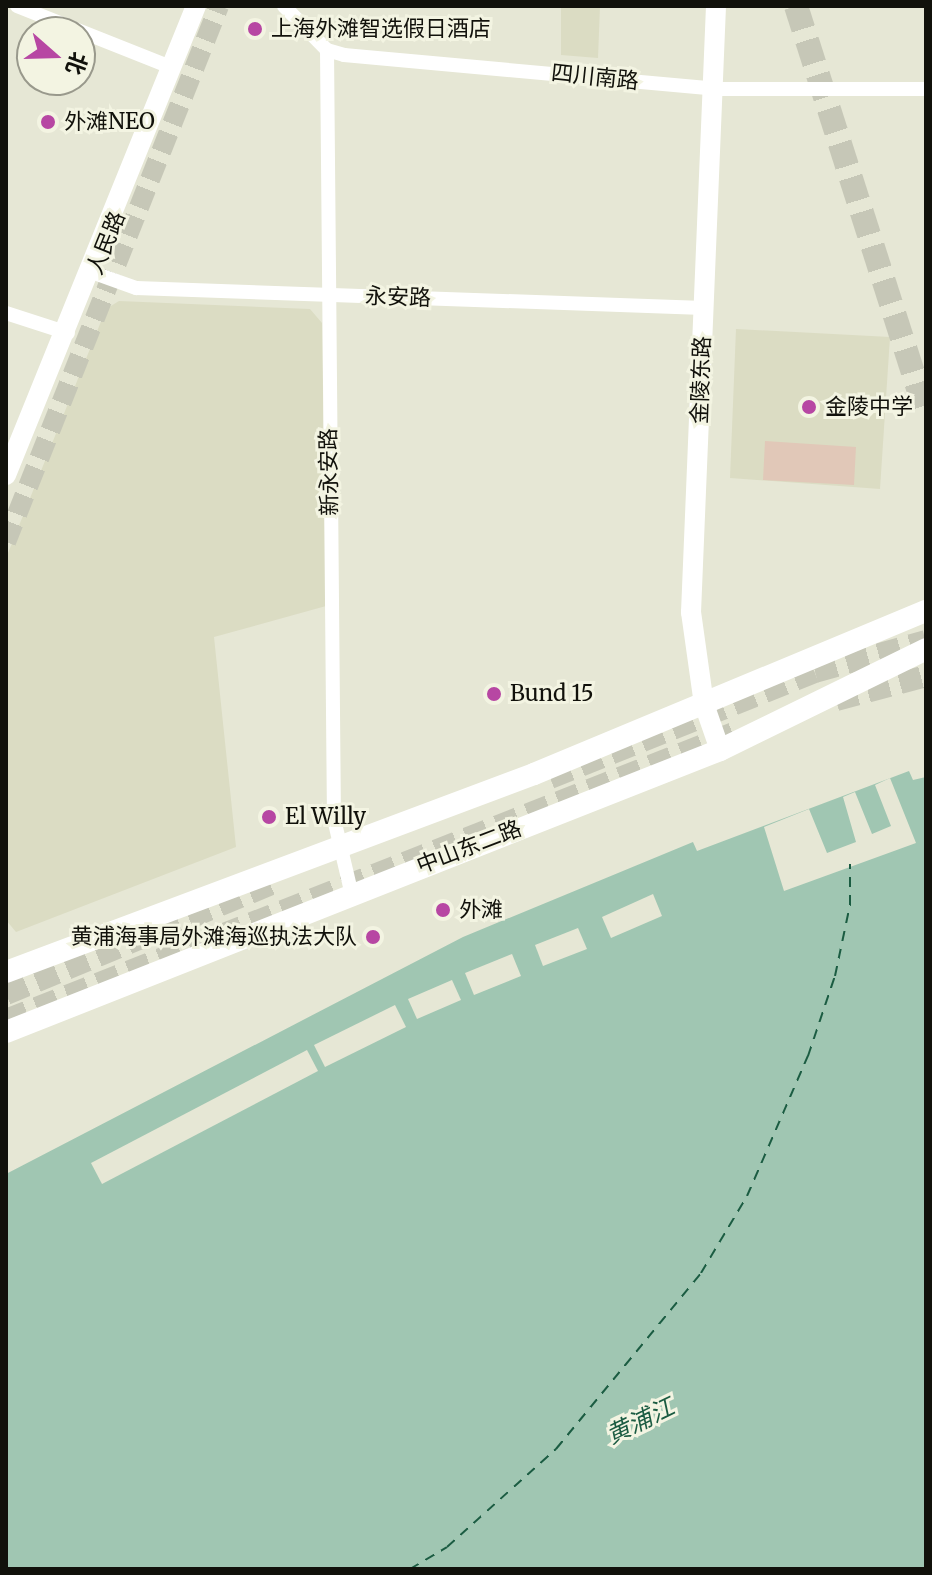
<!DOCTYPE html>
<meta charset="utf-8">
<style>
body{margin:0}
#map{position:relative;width:932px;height:1575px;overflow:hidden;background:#e6e7d5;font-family:Merriweather,"Noto Sans SC",serif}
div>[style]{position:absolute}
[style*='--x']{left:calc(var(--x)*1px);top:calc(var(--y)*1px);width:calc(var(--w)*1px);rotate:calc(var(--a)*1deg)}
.built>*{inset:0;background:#dbdcc3}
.green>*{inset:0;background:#e1c8b8}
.water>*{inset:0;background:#a0c6b2}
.pier>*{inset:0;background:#e6e7d5}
.ferry>*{height:2px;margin-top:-1px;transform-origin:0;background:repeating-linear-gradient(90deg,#1b5c42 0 10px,transparent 0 18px)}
.secondary-tunnel>*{height:20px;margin-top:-10px;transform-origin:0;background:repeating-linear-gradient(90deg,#c6c7b7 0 20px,transparent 0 30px)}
.primary-tunnel>*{height:22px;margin-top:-11px;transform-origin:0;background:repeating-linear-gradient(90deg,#c6c7b7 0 22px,transparent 0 33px)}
.highway-tunnel>*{height:24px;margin-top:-12px;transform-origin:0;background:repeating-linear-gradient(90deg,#c6c7b7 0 24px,transparent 0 36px)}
.street>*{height:14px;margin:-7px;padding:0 7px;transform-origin:7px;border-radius:7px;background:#fff}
.secondary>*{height:20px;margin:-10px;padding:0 10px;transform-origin:10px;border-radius:10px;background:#fff}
.primary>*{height:22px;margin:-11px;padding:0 11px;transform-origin:11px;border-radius:11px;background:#fff}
.dots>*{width:22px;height:22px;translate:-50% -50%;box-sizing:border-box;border:4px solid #f3f4e2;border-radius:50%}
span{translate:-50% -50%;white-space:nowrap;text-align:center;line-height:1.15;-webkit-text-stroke:6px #f3f4e2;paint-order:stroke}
.poi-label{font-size:22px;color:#11110b}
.left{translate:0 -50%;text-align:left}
.right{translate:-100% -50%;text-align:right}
.street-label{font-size:22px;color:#11110b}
.water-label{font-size:24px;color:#1b5c42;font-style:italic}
.frame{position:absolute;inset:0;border:8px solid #11110b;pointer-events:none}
.north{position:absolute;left:16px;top:16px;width:80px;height:80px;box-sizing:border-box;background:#f3f4e2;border:2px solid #99998c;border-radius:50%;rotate:110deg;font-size:22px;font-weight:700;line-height:32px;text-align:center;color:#11110b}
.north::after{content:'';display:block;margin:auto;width:28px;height:36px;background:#b747a3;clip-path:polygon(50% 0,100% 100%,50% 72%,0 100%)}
</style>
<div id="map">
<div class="built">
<div style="clip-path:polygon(561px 6px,600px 6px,598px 58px,561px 55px)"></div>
<div style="clip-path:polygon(119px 301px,310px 309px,322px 323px,326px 606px,214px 637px,236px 847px,16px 932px,6px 920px,6px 558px,106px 309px)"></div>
<div style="clip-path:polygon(736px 329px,890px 337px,880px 489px,730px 478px)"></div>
</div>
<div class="green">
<div style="clip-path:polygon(765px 441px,856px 447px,854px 485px,763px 480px)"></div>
</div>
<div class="water">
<div style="clip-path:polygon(909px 771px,913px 780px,926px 777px,926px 1569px,6px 1569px,6px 1174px,463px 937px,693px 842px,697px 851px)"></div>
</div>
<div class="pier">
<div style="clip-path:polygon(890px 778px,916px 843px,784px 891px,764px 827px,809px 809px,827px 853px,856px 842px,843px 797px,855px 792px,872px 834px,891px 826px,875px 785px)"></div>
<div style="clip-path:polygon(653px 894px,662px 916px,611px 938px,602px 917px)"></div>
<div style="clip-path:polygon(578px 928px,587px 949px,543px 966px,535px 945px)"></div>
<div style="clip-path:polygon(512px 954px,521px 976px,474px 995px,465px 973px)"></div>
<div style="clip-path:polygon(452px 980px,461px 1000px,417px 1019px,408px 999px)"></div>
<div style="clip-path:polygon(395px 1005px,406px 1027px,325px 1067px,314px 1045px)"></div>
<div style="clip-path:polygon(307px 1050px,318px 1071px,102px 1184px,91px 1163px)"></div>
</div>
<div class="ferry">
<div style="--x:410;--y:1569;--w:43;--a:-30.7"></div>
<div style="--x:447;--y:1547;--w:147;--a:-42"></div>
<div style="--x:556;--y:1449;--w:228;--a:-50.5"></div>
<div style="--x:701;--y:1273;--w:90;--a:-59.1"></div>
<div style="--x:747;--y:1196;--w:153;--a:-66.5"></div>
<div style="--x:808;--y:1056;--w:84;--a:-71.4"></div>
<div style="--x:835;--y:976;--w:73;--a:-78.1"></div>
<div style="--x:850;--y:905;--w:41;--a:-90"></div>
</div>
<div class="secondary-tunnel">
<div style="--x:6;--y:542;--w:577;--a:-68.33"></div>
</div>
<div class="primary-tunnel">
<div style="--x:836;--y:700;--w:93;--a:-14.9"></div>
<div style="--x:550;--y:778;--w:285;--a:-21.8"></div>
<div style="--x:815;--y:672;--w:115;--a:-15.6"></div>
<div style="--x:6;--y:994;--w:287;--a:-22.5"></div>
<div style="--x:6;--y:1020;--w:783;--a:-21.52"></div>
</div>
<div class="highway-tunnel">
<div style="--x:796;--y:6;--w:428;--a:72.3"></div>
</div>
<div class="street">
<div style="--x:17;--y:6;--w:168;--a:21.7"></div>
<div style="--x:284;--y:6;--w:62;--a:45.7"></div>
<div style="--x:327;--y:50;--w:18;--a:16"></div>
<div style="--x:344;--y:55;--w:373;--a:5.2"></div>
<div style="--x:715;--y:89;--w:211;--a:0"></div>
<div style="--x:327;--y:50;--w:769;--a:89.48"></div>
<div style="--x:334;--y:819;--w:74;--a:76.7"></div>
<div style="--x:94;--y:273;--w:45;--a:19.7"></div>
<div style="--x:136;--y:288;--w:568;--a:2.02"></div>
<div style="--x:6;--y:313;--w:65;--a:17.9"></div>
</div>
<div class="secondary">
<div style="--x:716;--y:6;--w:607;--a:92.36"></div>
<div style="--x:691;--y:612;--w:93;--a:82"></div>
<div style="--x:704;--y:704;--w:49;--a:70.8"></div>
<div style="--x:6;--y:475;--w:506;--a:-67.95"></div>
</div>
<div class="primary">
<div style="--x:6;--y:972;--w:564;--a:-20.56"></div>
<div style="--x:534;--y:774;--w:425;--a:-22.6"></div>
<div style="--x:6;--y:1032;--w:768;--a:-21.55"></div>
<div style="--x:720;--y:750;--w:229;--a:-26.1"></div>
</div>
<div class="dots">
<div style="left:255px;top:29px;background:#b747a3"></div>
<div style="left:48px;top:122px;background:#b747a3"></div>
<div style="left:809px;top:407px;background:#b747a3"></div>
<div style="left:494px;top:694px;background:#b747a3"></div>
<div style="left:269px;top:817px;background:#b747a3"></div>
<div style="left:443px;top:910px;background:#b747a3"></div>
<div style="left:373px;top:937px;background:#b747a3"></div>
</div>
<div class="poi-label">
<span class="left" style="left:271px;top:29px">上海外滩智选假日酒店</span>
<span class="left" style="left:64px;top:122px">外滩NEO</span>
<span class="left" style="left:825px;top:407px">金陵中学</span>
<span class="left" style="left:510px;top:694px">Bund 15</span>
<span class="left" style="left:285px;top:817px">El Willy</span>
<span class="left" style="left:459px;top:910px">外滩</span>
<span class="right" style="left:357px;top:937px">黄浦海事局外滩海巡执法大队</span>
</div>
<div class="street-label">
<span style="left:595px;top:77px;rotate:6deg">四川南路</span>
<span style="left:106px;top:243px;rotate:-68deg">人民路</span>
<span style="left:398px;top:297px;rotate:2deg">永安路</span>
<span style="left:701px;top:380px;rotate:-88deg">金陵东路</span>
<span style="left:329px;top:472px;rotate:-91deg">新永安路</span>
<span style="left:469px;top:847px;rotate:-21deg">中山东二路</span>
</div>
<div class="water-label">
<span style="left:640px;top:1421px;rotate:-26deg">黄浦江</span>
</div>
<div class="frame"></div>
<div class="north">北</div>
</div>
